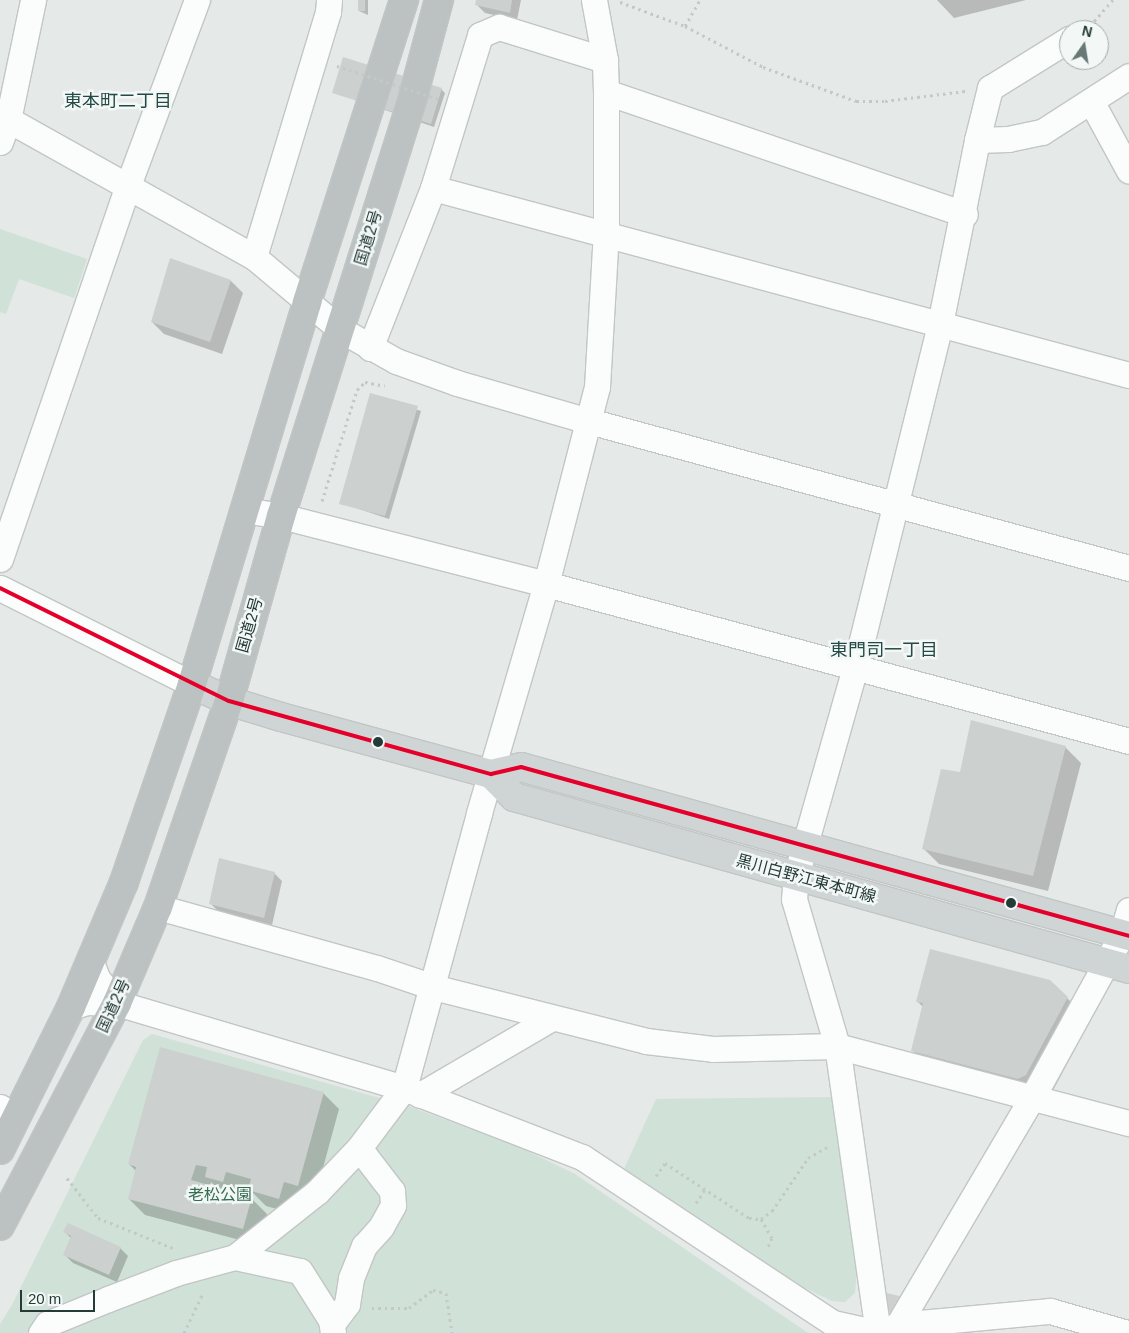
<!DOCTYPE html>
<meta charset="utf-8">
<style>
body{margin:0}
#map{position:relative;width:1129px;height:1333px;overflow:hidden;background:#e5e9e8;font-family:Arial,"Noto Sans JP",sans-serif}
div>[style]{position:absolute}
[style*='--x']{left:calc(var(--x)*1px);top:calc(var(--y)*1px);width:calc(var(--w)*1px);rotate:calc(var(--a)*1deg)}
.green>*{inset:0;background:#d0e1d8}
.shadow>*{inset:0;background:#0003}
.building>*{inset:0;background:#ccd1cf}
.path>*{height:3px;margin-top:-1.5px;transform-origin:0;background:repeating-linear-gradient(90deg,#c2c9c8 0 2.5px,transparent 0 6.5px)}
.roads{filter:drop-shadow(1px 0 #c2c6c5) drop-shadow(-1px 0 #c2c6c5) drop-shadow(0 1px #c2c6c5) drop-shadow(0 -1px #c2c6c5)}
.minor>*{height:25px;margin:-12.5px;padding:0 12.5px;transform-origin:12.5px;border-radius:12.5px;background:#fbfcfc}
.major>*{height:28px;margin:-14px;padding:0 14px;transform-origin:14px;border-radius:14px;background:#cfd5d4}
.highway>*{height:28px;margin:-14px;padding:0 14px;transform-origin:14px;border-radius:14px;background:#bbc2c1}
.path-bridge>*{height:3px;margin-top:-1.5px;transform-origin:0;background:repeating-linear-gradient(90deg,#c2c9c8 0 2.5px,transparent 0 6.5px)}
.bus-1>*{height:4px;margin:-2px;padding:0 2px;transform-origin:2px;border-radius:2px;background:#e4002b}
.dots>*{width:14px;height:14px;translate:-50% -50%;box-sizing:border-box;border:2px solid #f3f8f6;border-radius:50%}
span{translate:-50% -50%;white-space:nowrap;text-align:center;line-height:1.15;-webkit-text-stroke:5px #f3f8f6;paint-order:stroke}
.street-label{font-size:16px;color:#253b38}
.park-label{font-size:16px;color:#346c52}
.neighbourhood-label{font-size:18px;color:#234a46}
.north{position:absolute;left:1059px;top:20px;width:50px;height:50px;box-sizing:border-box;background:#f3f8f6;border:1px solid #a1acaa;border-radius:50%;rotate:13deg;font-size:14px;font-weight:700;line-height:20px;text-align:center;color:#253b38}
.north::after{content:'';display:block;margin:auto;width:18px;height:22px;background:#687876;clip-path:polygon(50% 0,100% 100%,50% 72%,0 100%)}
.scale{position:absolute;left:20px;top:1290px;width:75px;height:22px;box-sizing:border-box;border:2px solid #253b38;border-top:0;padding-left:6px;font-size:15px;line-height:18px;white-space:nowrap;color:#253b38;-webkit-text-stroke:4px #f3f8f6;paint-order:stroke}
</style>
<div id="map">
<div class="green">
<div style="clip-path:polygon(0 229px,87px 259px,74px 298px,19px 279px,6px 314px,0 312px)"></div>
<div style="clip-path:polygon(152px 1034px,408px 1106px,517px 1146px,575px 1174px,808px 1333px,0 1333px,0 1324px,12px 1305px,143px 1040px)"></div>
<div style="clip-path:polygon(835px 1097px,857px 1270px,855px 1293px,845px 1302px,832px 1301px,790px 1281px,624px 1169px,656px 1099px)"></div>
</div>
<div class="shadow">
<div style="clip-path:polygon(359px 0,368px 0,368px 15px,359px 11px)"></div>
<div style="clip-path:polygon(477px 0,521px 0,517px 20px,485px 13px,477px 5px)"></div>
<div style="clip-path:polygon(937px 0,1026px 0,954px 18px)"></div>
<div style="clip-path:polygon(441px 89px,445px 93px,434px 127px,333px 92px)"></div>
<div style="clip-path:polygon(171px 260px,231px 281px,243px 293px,222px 354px,164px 334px,152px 322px)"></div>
<div style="clip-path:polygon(371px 395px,421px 411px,389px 519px,341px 503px)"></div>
<div style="clip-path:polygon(1065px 747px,1081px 763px,1048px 891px,939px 864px,923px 848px,961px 773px)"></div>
<div style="clip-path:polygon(274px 873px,282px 881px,272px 925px,218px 911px,210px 903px)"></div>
<div style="clip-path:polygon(1067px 998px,1090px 1021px,1049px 1098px,935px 1073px,912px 1050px,923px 1007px,917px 1001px)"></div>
<div style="clip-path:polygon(evenodd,323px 1093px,339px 1109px,314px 1201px,295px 1214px,266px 1206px,249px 1189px,242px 1187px,240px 1195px,251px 1198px,267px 1214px,259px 1245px,145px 1215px,129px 1199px,136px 1171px,129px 1164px,323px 1093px,211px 1182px,218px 1189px,210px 1187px,211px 1182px)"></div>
<div style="clip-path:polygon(65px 1232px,120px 1248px,128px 1256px,117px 1282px,73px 1263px,65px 1255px,71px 1238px)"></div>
</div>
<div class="building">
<div style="clip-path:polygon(358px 0,365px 0,365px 11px,358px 11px)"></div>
<div style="clip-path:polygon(476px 0,512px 0,510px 13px,475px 5px)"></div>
<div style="clip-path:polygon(343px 57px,442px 88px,431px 124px,332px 93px)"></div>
<div style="clip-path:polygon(170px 258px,231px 280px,210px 342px,151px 322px)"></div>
<div style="clip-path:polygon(370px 393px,418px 406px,385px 516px,339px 504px)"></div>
<div style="clip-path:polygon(971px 720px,1066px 746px,1033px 876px,922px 849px,941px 769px,960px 772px)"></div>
<div style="clip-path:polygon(219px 858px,275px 872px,264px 918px,209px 904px)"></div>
<div style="clip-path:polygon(930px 949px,1050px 980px,1068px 997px,1026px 1075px,1018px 1079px,911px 1051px,923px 1003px,916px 1002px)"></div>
<div style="clip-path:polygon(160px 1047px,324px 1092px,298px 1186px,284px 1182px,279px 1199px,248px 1190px,251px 1179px,226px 1172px,223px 1182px,205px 1177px,207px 1167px,196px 1165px,191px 1180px,252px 1197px,243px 1229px,128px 1199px,136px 1167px,128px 1164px)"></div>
<div style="clip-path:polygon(68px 1223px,121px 1247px,109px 1275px,63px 1255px,71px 1236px,63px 1232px)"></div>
<div style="clip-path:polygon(882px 1292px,908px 1298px,898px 1313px,885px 1312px)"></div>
</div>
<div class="path">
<div style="--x:620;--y:2;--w:69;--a:20.3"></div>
<div style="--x:685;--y:26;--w:88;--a:27.7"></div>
<div style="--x:763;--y:67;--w:99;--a:20.1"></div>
<div style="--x:856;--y:101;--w:29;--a:0"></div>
<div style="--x:885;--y:101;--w:81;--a:-7.1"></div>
<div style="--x:685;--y:26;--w:30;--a:-60"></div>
<div style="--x:1090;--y:26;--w:35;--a:-49"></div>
<div style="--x:322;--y:501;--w:116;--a:-72.5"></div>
<div style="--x:357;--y:390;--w:11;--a:-45"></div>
<div style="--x:365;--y:382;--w:20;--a:11"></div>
<div style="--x:656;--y:1176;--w:16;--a:-55"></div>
<div style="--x:665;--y:1163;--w:100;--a:33.2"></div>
<div style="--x:749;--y:1218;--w:12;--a:5"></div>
<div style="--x:761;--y:1219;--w:14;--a:-36"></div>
<div style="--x:772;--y:1211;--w:64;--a:-55.8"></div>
<div style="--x:808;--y:1158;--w:22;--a:-30"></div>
<div style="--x:67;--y:1178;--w:51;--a:52.2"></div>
<div style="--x:98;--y:1218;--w:81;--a:21.8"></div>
<div style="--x:696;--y:1203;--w:17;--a:-57"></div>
<div style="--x:761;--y:1219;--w:22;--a:60"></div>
<div style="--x:772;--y:1238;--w:12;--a:114"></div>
<div style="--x:372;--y:1308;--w:37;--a:0"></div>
<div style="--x:409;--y:1308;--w:30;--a:-37"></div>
<div style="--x:433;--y:1290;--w:13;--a:13"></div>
<div style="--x:446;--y:1293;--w:40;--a:81.5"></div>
<div style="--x:184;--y:1333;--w:44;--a:-64.6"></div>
</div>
<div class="roads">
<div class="minor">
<div style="--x:606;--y:92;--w:379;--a:18.8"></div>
<div style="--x:1092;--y:103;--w:77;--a:61.4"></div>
<div style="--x:0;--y:115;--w:291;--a:29.2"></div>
<div style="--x:254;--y:257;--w:114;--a:40"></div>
<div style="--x:341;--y:330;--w:63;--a:29.4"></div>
<div style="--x:396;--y:361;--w:65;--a:19.8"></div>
<div style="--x:457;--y:383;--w:137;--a:16.1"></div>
<div style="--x:589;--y:421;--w:560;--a:15.23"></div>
<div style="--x:977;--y:140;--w:54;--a:-76"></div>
<div style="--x:990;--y:88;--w:93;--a:-31.8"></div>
<div style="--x:0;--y:142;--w:23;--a:-70"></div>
<div style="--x:8;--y:120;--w:123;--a:-78.2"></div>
<div style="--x:433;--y:188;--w:721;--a:15.04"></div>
<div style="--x:254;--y:257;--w:256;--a:-73.2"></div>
<div style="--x:328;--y:12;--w:12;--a:-85"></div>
<div style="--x:370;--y:348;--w:172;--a:-68.5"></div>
<div style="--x:433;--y:188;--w:160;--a:-72.9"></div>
<div style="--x:480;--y:35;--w:21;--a:-23"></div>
<div style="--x:499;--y:27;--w:111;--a:17.3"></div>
<div style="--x:244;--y:510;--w:37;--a:9"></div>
<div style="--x:281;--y:516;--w:274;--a:14.4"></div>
<div style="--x:546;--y:584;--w:604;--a:15.07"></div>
<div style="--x:0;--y:559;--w:392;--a:-71.1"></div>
<div style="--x:127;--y:188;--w:201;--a:-69.6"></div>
<div style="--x:0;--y:588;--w:215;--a:26.6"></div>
<div style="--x:158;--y:907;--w:227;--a:15.6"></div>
<div style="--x:377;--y:968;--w:59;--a:18.7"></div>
<div style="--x:433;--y:987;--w:220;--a:14.2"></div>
<div style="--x:646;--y:1041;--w:67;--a:6.8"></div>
<div style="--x:713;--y:1049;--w:124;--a:-1.4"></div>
<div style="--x:837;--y:1046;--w:302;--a:14.8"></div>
<div style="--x:91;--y:962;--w:17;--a:69"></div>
<div style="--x:97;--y:978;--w:32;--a:51"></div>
<div style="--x:71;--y:1007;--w:16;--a:-18"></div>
<div style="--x:86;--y:1002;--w:31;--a:2"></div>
<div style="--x:117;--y:1003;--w:299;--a:16.5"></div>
<div style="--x:404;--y:1088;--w:191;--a:21.2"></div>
<div style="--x:582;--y:1157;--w:301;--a:33.5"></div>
<div style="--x:833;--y:1323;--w:46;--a:12.5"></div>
<div style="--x:420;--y:1095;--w:153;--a:-30.3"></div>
<div style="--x:0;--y:1107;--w:19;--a:35"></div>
<div style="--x:235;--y:1257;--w:66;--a:12.2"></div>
<div style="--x:300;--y:1271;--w:58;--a:57.7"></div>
<div style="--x:331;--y:1320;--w:13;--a:81"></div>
<div style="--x:332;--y:1324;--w:25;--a:-53"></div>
<div style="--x:347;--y:1304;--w:26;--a:-81"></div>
<div style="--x:351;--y:1278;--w:35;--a:-68"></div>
<div style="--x:364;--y:1246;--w:25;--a:-48"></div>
<div style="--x:381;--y:1227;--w:25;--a:-61"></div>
<div style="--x:393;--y:1205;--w:14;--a:-94"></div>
<div style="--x:392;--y:1191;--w:54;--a:-127.5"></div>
<div style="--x:898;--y:1325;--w:266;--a:-59.5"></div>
<div style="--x:1033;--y:1096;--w:185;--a:-61.2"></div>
<div style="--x:1122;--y:934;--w:25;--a:-74"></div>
<div style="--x:888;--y:1329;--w:11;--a:-22"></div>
<div style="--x:898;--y:1325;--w:153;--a:-5.3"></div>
<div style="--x:1050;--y:1311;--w:80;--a:15.9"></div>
<div style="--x:41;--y:1333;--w:11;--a:-56"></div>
<div style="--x:47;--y:1324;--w:66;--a:-22.3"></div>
<div style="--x:108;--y:1299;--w:73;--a:-20.9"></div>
<div style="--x:176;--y:1273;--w:61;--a:-15.2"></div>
<div style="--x:235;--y:1257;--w:105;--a:-38.4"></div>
<div style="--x:317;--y:1192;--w:61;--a:-46.3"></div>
<div style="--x:359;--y:1148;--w:75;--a:-53.1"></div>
<div style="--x:404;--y:1088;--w:285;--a:-74.7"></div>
<div style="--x:479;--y:813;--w:239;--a:-73.7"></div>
<div style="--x:546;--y:584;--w:203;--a:-75.5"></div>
<div style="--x:597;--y:387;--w:154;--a:-86.7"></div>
<div style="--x:606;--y:233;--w:141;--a:-90"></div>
<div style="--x:606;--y:92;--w:32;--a:-92"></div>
<div style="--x:605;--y:60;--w:61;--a:-100.4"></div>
<div style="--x:878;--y:1333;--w:290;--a:-98.1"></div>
<div style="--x:837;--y:1046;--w:153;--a:-106.3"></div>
<div style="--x:794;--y:899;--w:23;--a:-85"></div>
<div style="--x:796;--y:876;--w:216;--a:-74.2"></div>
<div style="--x:855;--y:668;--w:354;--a:-76.1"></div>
<div style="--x:940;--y:324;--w:188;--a:-78.6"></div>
<div style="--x:977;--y:140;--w:31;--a:-2"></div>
<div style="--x:1008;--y:139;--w:35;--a:-12"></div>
<div style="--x:1042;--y:132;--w:103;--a:-32.8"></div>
</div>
<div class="major">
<div style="--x:192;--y:684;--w:41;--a:24.7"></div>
<div style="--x:229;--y:701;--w:54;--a:17.1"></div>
<div style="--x:281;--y:717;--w:218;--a:15.2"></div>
<div style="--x:491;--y:774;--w:31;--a:-13"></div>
<div style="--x:521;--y:767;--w:631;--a:15.53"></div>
<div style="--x:491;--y:774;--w:33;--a:45"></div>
<div style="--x:514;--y:797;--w:639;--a:15.62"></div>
</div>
<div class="highway">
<div style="--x:0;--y:1150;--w:160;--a:-63.6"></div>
<div style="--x:71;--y:1007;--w:136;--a:-67"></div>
<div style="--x:124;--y:882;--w:209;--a:-71"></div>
<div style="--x:192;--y:684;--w:399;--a:-73.2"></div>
<div style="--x:307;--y:302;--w:317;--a:-72.2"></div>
<div style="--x:0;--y:1226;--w:252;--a:-62.3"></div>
<div style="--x:117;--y:1003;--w:104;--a:-66.9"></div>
<div style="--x:158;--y:907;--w:218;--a:-71"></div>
<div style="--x:229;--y:701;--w:192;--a:-74.3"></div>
<div style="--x:281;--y:516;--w:443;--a:-72.5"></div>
<div style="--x:414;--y:93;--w:96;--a:-75"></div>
</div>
</div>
<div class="path-bridge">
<div style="--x:337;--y:66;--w:110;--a:17.9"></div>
</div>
<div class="bus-1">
<div style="--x:0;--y:588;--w:255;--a:26.3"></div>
<div style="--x:229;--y:701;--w:272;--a:15.6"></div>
<div style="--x:491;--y:774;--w:31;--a:-13"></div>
<div style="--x:521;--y:767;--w:631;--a:15.53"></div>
</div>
<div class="dots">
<div style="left:378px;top:742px;background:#253b38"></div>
<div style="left:1011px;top:903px;background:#253b38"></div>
</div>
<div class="street-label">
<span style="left:369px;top:238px;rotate:-73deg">国道2号</span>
<span style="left:250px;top:625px;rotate:-74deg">国道2号</span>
<span style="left:806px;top:879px;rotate:15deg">黒川白野江東本町線</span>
<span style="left:114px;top:1006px;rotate:-65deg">国道2号</span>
</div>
<div class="park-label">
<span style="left:220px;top:1195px">老松公園</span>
</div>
<div class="neighbourhood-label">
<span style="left:118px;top:101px">東本町二丁目</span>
<span style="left:884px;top:650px">東門司一丁目</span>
</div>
<div class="north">N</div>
<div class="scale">20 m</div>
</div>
